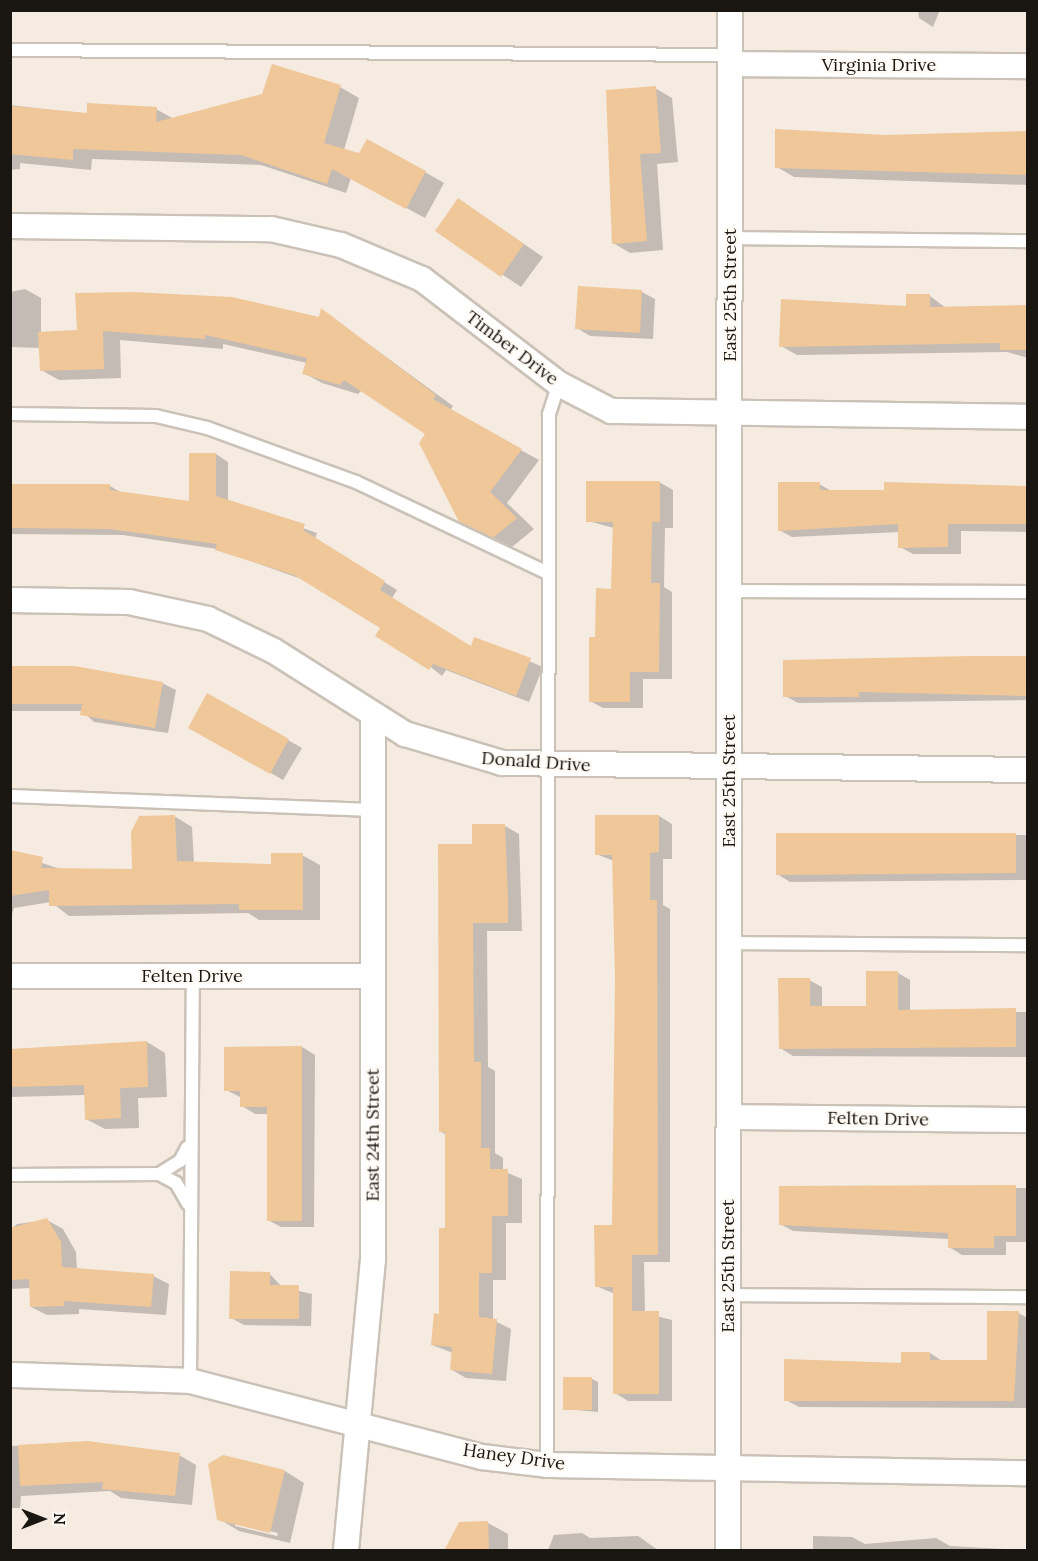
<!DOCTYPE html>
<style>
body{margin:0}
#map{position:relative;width:1038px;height:1561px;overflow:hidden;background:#f5ebe1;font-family:Lora,serif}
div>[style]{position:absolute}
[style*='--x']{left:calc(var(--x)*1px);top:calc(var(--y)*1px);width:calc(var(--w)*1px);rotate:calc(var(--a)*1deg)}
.shadow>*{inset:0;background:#0003}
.building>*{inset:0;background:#efc799}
.roads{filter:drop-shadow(2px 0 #cac1b7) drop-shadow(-2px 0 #cac1b7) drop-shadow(0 2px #cac1b7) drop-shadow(0 -2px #cac1b7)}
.lane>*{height:12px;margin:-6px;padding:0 6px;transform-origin:6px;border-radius:6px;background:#fff}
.street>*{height:24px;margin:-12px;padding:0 12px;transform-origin:12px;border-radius:12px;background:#fff}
span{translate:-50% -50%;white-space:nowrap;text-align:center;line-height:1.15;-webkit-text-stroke:4.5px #fff9f3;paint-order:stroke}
.street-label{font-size:18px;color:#1a1713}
.frame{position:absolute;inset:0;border:12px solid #1a1713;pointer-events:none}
.north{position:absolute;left:12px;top:1489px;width:60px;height:60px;-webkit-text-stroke:4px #fff9f3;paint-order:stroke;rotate:90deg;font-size:16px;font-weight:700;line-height:24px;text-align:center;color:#1a1713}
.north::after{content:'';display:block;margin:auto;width:21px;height:27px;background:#1a1713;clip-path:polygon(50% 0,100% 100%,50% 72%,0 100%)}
</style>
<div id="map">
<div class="shadow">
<div style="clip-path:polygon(918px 10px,940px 10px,933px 27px,919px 18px)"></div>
<div style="clip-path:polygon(340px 87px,359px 98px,344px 150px,425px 172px,444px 183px,425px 218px,351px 178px,346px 193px,261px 165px,92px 159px,91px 170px,20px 163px,20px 169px,10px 170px,10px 105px,88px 114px,156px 109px,174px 119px)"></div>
<div style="clip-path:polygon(655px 88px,672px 98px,678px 162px,657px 164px,663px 250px,630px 253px,613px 243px)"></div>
<div style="clip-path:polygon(1028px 133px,1028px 185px,794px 177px,777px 167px,885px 137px)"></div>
<div style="clip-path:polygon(459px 200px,543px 257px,521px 287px,437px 231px)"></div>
<div style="clip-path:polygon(25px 289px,41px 298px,41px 333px,320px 318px,322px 310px,453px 406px,450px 411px,539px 460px,507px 503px,534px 529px,512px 547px,461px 521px,427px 434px,362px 390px,358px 394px,322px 383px,304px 373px,307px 363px,223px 344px,223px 349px,120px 340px,121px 378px,59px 380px,41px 370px,40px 348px,10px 347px,10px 292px)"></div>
<div style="clip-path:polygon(642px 292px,655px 299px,653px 339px,590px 336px,577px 328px)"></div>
<div style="clip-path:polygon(907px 295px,930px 296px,946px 308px,1028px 309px,1028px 358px,1007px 352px,797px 355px,781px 346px,907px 308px)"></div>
<div style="clip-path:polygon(216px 454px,228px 462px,228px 502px,317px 533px,315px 539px,397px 590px,392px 598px,471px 648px,475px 639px,543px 667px,529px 702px,446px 670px,442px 676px,382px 628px,307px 581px,217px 549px,123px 535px,10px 534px,10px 488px,110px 486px,122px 493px,191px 503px)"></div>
<div style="clip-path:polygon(659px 482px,673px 490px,673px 528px,665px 528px,664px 587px,672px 592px,672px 679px,643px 679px,643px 708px,603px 708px,590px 701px,596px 639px,613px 590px,614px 528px,588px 521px)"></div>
<div style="clip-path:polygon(819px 484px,833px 492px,1028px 491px,1028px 532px,961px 531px,961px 554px,913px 554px,900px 547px,900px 532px,792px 537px,779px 530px)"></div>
<div style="clip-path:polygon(1028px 659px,1028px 700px,798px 703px,785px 696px)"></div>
<div style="clip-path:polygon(10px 667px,162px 683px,176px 690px,168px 733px,94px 722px,82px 711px,10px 711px)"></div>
<div style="clip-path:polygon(208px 695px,302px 748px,283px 780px,190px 727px)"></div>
<div style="clip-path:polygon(174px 816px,192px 827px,194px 863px,272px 866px,302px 855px,320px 865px,320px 920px,259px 920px,248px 913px,69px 916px,51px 902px,14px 908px,10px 920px,10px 852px,60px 869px,134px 871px)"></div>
<div style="clip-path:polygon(659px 816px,672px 824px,672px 859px,663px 859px,663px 905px,670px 909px,670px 1262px,644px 1262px,645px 1313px,672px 1320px,672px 1401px,628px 1401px,615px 1393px,615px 1294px,596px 1286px,614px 1226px,617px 886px,614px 861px,596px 854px,596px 817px)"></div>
<div style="clip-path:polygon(505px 826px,519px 834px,522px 931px,487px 931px,488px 1067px,495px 1071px,495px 1153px,503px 1158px,503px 1171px,522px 1179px,522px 1223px,506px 1223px,506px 1280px,493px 1280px,493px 1320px,511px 1329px,506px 1381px,466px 1378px,452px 1370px,453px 1353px,432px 1345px,440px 1316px,446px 1229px,446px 1135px,440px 1131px,473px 845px)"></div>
<div style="clip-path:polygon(777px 835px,1028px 835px,1028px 880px,790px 882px,777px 874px)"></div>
<div style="clip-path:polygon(898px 973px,910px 980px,910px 1012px,1028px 1012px,1028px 1057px,793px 1056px,780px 1048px,809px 980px,822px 987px,822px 1008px,867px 1008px)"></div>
<div style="clip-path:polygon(147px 1042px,165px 1053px,167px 1097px,138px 1098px,139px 1128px,105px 1129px,86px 1119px,86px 1095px,10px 1097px,10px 1050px)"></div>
<div style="clip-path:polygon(302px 1047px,315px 1055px,314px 1227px,281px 1227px,268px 1220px,268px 1114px,255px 1114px,242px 1106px,242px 1098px,226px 1090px)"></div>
<div style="clip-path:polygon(780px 1187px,1028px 1188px,1028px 1242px,1006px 1242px,1006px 1255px,962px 1255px,949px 1247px,949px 1239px,793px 1231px,780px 1224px)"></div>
<div style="clip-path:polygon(47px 1220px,63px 1229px,76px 1252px,77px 1270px,153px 1276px,169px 1284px,166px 1315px,79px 1309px,79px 1314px,47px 1315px,31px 1307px,30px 1288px,10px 1289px,10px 1230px,17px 1224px)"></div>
<div style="clip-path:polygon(269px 1273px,282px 1287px,312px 1294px,311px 1326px,244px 1325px,231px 1318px)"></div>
<div style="clip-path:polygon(1018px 1313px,1028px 1318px,1028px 1408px,799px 1407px,786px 1400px,930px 1353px,942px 1361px,988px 1362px)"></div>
<div style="clip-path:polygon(592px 1379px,598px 1382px,598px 1412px,564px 1409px)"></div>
<div style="clip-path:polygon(88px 1443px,179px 1455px,196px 1465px,192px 1505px,121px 1498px,110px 1491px,21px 1496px,20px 1508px,10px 1508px,10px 1446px)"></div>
<div style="clip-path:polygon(evenodd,285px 1471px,304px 1483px,290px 1543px,239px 1531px,219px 1519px,285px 1471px,235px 1523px,278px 1533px,277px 1536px,235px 1526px,235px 1523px)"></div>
<div style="clip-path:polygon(488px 1523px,508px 1534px,508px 1550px,446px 1550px)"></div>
<div style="clip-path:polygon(582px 1533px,590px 1538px,638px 1536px,658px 1550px,548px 1550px,554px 1535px)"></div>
<div style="clip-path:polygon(813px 1536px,852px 1537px,865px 1544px,936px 1538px,950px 1546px,1023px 1550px,813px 1550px)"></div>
</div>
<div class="building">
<div style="clip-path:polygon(272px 64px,341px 85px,324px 143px,359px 153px,367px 139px,426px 171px,406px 209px,332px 169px,327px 184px,241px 155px,73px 149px,73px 160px,10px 154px,12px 106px,87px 113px,87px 103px,157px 107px,156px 122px,262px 94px)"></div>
<div style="clip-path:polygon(656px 86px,661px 153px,640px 154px,647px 241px,612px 244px,606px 90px)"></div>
<div style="clip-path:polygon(775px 129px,885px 135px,1028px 131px,1028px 175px,775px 168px)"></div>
<div style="clip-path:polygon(458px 198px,524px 244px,501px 277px,435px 231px)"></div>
<div style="clip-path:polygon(578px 286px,642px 290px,640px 333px,575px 329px)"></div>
<div style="clip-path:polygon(132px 292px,232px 297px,319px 317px,321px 308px,436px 395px,433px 399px,522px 449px,490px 492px,517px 518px,493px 538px,459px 522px,419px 443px,425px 434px,344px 380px,340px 385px,302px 374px,307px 358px,205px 335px,205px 339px,103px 331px,104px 369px,40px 371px,38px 332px,77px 330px,75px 293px)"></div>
<div style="clip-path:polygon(906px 294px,930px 294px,930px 307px,1028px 305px,1028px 350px,1000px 350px,1000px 343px,779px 347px,781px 299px,906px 306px)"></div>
<div style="clip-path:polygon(189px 453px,216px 453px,216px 496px,305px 524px,303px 530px,385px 581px,380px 590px,471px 646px,474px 637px,531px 658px,516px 696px,433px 664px,429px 670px,375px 636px,380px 628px,294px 575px,215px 550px,217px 544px,109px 529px,10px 528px,10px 484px,110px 484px,110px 490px,189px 501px)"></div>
<div style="clip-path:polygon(586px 481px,660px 481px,660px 522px,652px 522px,651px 583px,660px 583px,659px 672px,630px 672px,630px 702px,589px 702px,589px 637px,595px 637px,596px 588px,611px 589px,613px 522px,586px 522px)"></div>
<div style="clip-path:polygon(778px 482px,820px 482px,820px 490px,884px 490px,884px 482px,1028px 486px,1028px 524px,948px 524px,948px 547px,898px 548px,898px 524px,778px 531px)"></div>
<div style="clip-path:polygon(971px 656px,1028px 656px,1028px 696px,859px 692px,859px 697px,783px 697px,783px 660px)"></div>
<div style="clip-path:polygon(10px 666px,75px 666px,163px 682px,155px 728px,80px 715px,82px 704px,10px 704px)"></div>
<div style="clip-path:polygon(207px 693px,289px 739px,270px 774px,188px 728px)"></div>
<div style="clip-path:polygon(175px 815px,177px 861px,271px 864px,271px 853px,303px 853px,303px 910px,239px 910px,239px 904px,49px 906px,49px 890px,10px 896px,10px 850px,43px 857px,41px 868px,132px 869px,131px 832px,139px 816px)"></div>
<div style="clip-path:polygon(595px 815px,659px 815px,659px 852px,650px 853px,650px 900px,657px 900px,658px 1255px,632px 1255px,632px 1311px,659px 1311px,659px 1394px,613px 1394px,613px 1287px,595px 1287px,594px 1225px,612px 1225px,615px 979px,612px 855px,595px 855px)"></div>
<div style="clip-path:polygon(472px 824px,505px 824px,508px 898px,508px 923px,473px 923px,474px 1062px,481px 1062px,481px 1148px,490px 1148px,490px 1169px,508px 1169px,508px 1216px,492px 1216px,492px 1273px,479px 1273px,479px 1317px,497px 1319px,492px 1374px,450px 1370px,452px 1347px,431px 1345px,434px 1313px,439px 1314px,439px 1228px,445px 1228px,445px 1132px,439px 1132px,438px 844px,472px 844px)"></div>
<div style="clip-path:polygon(776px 833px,1016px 833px,1016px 873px,776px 875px)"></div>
<div style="clip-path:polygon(866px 971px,898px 971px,898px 1010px,1016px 1008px,1016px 1047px,779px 1049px,778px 978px,810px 978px,810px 1006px,866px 1006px)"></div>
<div style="clip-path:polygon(147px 1041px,148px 1087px,120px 1088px,121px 1118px,85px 1120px,84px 1085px,10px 1087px,10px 1049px)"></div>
<div style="clip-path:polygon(302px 1046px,302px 1221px,267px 1221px,267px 1107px,240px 1107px,240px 1091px,224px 1091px,224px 1047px)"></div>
<div style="clip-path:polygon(1016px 1185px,1016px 1236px,994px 1236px,994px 1248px,948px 1248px,948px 1233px,779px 1225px,779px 1186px)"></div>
<div style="clip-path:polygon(47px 1218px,61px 1242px,62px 1267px,154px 1274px,151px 1307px,64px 1301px,64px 1306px,30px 1307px,29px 1279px,10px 1280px,10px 1228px)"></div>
<div style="clip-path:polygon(230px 1271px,270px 1272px,270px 1285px,299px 1285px,299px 1319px,229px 1319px)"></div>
<div style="clip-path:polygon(987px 1311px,1019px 1311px,1014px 1401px,784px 1401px,784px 1359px,901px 1363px,901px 1352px,930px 1352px,930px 1360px,987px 1360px)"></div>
<div style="clip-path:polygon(563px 1377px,592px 1377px,592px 1410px,563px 1410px)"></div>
<div style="clip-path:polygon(88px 1441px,180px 1453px,175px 1496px,102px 1489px,103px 1482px,20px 1486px,18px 1445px)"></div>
<div style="clip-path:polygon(223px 1455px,285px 1470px,270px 1533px,217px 1520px,208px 1464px)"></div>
<div style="clip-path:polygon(488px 1521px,489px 1551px,444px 1551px,459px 1522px)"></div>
</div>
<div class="roads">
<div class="lane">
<div style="--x:10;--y:50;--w:720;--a:0.4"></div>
<div style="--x:730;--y:238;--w:298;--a:0.6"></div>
<div style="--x:10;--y:414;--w:146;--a:0.8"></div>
<div style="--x:156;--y:416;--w:52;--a:13.2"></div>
<div style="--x:207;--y:428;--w:158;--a:19.9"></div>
<div style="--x:356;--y:482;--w:212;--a:25.4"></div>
<div style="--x:729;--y:591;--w:299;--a:0.2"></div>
<div style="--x:10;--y:796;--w:363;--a:2.2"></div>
<div style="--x:729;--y:943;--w:299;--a:0.4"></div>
<div style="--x:159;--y:1174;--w:19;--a:28"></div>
<div style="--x:176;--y:1183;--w:24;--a:60"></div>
<div style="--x:10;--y:1175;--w:149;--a:-0.4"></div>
<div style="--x:159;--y:1174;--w:25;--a:-32"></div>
<div style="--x:180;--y:1161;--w:15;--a:-62"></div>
<div style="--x:728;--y:1295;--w:300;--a:0.4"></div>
<div style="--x:190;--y:1381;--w:405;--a:-89.6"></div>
<div style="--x:547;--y:1465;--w:1051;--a:-89.89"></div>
<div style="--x:549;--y:414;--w:32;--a:-72"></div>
</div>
<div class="street">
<div style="--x:730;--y:64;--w:298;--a:0.4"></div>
<div style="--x:10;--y:226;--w:261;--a:0.7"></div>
<div style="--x:271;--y:229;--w:72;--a:12.9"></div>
<div style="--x:341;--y:245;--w:88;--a:22.8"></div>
<div style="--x:422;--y:279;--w:173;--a:37.5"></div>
<div style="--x:559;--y:384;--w:59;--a:27.4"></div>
<div style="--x:611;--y:411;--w:417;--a:0.8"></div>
<div style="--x:10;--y:600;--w:119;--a:1"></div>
<div style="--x:129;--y:602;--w:81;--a:12.1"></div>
<div style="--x:208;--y:619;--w:73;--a:25.9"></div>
<div style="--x:274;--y:651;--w:155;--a:32.4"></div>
<div style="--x:405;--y:734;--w:101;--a:16.6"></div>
<div style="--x:502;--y:763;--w:526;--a:0.76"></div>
<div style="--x:10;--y:976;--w:363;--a:0"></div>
<div style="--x:729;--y:1117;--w:299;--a:0.6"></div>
<div style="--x:10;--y:1375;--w:180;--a:1.9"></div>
<div style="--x:190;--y:1381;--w:302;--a:14.6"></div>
<div style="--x:482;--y:1457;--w:65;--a:7"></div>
<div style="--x:547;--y:1465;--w:481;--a:1"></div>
<div style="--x:346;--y:1550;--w:291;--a:-84.7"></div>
<div style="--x:373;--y:1260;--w:542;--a:-90"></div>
<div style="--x:728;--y:1550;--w:1540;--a:-89.93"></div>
</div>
</div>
<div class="street-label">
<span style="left:879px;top:65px">Virginia Drive</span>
<span style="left:730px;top:295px;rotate:-90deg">East 25th Street</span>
<span style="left:512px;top:348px;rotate:37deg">Timber Drive</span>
<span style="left:536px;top:762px;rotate:4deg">Donald Drive</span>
<span style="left:729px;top:781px;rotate:-90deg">East 25th Street</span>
<span style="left:192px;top:976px">Felten Drive</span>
<span style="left:878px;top:1119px;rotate:1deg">Felten Drive</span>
<span style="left:373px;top:1135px;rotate:-90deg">East 24th Street</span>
<span style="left:728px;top:1266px;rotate:-90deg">East 25th Street</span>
<span style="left:514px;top:1457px;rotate:8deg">Haney Drive</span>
</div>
<div class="frame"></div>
<div class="north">N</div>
</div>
